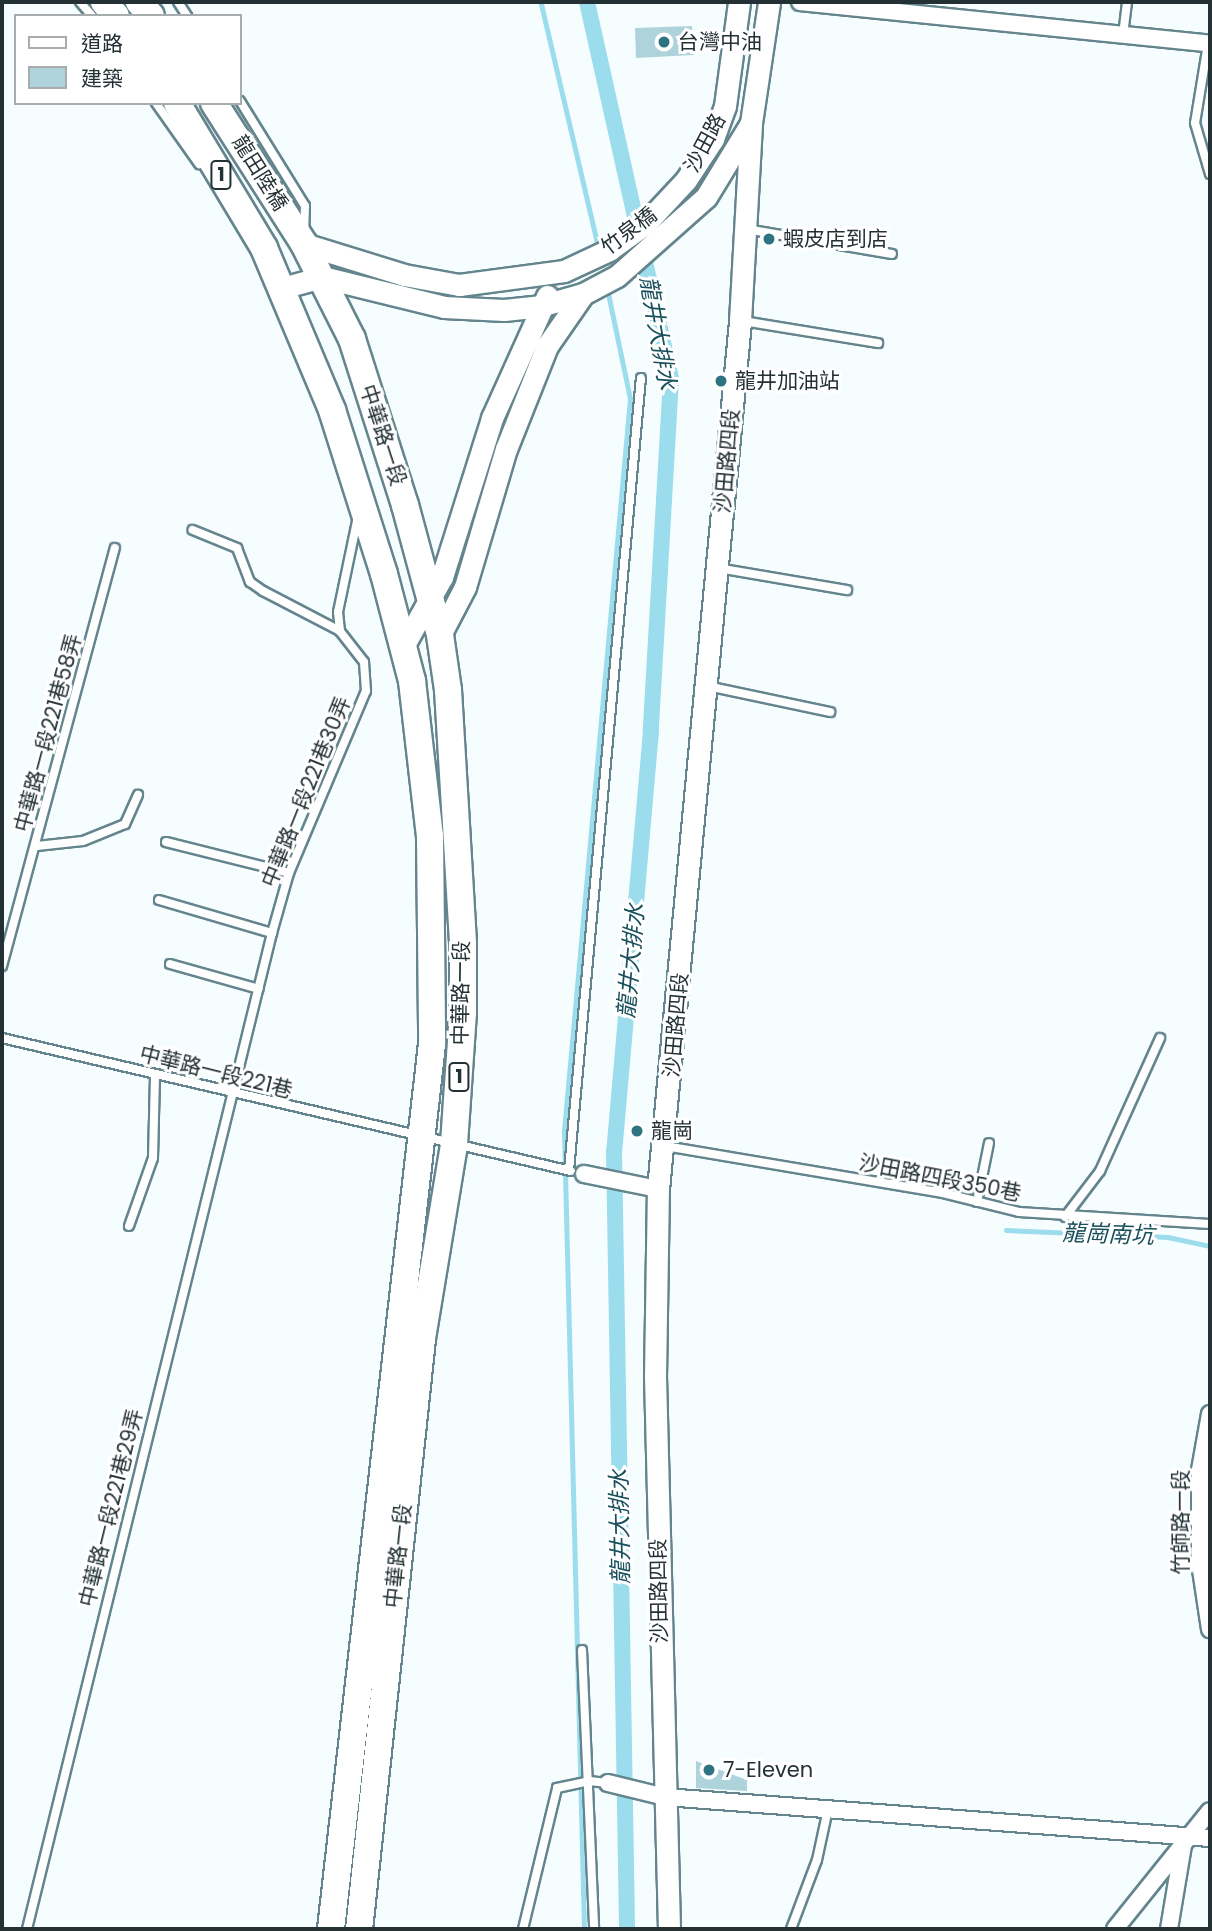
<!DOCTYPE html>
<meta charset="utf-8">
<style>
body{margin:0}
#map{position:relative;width:1212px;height:1931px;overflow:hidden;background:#f6fdff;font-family:Poppins,"Noto Sans TC",sans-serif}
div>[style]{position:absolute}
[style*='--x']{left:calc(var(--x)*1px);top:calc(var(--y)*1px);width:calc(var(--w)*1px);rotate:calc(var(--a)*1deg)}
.stream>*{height:4.5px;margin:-2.25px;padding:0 2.25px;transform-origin:2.25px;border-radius:2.25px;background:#9bdded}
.canal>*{height:16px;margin:-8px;padding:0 8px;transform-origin:8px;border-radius:8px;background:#9bdded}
.building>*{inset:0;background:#afd3db}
.roads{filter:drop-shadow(2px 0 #64858d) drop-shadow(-2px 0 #64858d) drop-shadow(0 2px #64858d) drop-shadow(0 -2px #64858d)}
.service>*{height:8px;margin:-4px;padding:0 4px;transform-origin:4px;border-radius:4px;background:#fff}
.minor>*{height:16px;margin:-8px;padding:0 8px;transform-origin:8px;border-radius:8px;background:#fff}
.tertiary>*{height:21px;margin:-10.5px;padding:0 10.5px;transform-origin:10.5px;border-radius:10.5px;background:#fff}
.primary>*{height:26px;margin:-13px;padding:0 13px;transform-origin:13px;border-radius:13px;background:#fff}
.dots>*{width:19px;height:19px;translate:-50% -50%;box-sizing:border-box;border:4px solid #fff;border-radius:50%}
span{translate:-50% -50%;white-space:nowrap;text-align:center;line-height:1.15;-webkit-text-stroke:6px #fff;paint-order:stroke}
.shield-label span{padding:2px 5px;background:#fff;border:2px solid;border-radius:5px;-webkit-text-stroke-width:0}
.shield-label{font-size:19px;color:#233135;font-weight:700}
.poi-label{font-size:21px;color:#233135}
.left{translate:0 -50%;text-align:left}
.street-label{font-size:21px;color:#233135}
.water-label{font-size:23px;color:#18505c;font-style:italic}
.frame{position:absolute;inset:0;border:4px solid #233135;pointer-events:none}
.legend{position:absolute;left:14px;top:14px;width:228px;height:91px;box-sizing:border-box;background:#fff;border:2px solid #a7adae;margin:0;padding:9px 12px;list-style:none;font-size:21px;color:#233135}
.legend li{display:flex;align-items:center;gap:14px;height:35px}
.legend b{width:35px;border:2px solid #a7adae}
</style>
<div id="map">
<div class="stream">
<div style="--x:541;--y:2;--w:255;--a:76.8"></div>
<div style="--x:1006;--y:1230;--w:162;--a:2.5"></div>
<div style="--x:1168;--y:1237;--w:43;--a:12.1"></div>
<div style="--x:584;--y:1929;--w:798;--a:-91.44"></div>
<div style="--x:564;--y:1131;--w:735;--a:-84.85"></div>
<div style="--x:630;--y:399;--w:112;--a:-101.8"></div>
</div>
<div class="canal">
<div style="--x:587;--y:2;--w:386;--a:77.4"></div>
<div style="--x:671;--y:379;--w:353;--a:93.3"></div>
<div style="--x:651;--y:731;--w:421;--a:95"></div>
<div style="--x:614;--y:1150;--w:779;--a:89.04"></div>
</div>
<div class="building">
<div style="clip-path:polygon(692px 26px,693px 55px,636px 58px,635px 28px)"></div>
<div style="clip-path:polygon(696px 1761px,747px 1780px,747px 1791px,696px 1788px)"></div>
</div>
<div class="roads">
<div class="service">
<div style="--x:80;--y:2;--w:18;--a:49"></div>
<div style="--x:178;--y:2;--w:17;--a:57"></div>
<div style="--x:1123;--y:35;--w:33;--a:-83"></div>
<div style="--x:1208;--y:44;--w:80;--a:99.3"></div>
<div style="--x:1195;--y:123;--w:53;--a:73.6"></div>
<div style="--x:240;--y:101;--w:123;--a:58.2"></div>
<div style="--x:305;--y:206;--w:24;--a:92"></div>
<div style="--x:156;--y:103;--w:75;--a:54.8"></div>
<div style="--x:746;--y:229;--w:148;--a:9.7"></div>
<div style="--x:743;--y:321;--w:137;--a:9.3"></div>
<div style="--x:718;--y:568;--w:131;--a:9.7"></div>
<div style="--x:340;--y:631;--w:19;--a:-96"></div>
<div style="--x:338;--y:612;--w:93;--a:-78.2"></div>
<div style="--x:707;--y:686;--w:126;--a:11.9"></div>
<div style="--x:166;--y:842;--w:127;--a:14.1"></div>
<div style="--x:37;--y:846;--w:46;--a:-6.2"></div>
<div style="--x:83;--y:841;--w:45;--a:-22"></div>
<div style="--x:125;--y:824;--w:32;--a:-66"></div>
<div style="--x:159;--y:900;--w:118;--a:16.3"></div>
<div style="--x:170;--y:964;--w:92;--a:15.7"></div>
<div style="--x:2;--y:966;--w:433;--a:-74.9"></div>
<div style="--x:2;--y:1038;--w:584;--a:13.16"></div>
<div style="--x:665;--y:1146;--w:282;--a:9.6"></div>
<div style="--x:943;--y:1193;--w:78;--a:14"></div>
<div style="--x:1019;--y:1212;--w:191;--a:3.6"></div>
<div style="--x:569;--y:1170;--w:795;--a:-84.81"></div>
<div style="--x:977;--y:1202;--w:60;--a:-78.5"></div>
<div style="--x:1065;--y:1217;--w:58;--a:-52.7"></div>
<div style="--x:1100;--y:1171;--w:146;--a:-65.7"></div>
<div style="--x:129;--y:1226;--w:72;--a:-70.6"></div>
<div style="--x:153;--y:1158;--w:83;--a:-88.6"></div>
<div style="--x:582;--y:1650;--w:279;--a:87.5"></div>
<div style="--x:27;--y:1929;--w:1026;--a:-76.18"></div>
<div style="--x:272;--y:933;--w:62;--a:-74.2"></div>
<div style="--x:289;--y:873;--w:198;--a:-67.1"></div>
<div style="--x:366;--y:691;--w:29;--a:-94"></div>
<div style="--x:364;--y:662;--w:39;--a:-128"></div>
<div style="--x:340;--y:631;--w:87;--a:-152.5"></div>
<div style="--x:263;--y:591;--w:16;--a:-145"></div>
<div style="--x:250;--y:582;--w:36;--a:-111"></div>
<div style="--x:237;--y:548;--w:48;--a:-157.8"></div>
<div style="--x:523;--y:1929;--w:145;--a:-76.4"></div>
<div style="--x:557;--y:1788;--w:33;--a:-12"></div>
<div style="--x:589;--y:1781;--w:19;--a:6"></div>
<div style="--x:791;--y:1929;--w:74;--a:-69.4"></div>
<div style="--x:817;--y:1860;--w:52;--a:-77.8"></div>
</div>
<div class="minor">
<div style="--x:800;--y:2;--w:412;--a:5.8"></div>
<div style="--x:584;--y:1174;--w:76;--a:11.5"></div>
<div style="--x:1210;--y:1414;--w:57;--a:100.1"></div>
<div style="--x:1200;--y:1470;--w:93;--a:90"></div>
<div style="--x:1200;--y:1563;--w:67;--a:81.4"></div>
<div style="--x:608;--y:1783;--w:59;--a:13.8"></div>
<div style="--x:665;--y:1797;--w:547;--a:4.3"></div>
<div style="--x:1115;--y:1929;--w:151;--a:-51.2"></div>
<div style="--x:1169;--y:1929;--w:85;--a:-80.5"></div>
</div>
<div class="tertiary">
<div style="--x:304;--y:244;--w:105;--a:17.2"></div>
<div style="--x:404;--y:275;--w:56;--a:10.3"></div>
<div style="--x:459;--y:285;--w:106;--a:-7.6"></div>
<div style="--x:564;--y:271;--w:50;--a:-25"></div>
<div style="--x:609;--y:250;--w:44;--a:-35.8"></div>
<div style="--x:645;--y:224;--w:60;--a:-47"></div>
<div style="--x:686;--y:180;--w:49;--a:-56.6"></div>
<div style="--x:713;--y:139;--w:35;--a:-70"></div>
<div style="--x:725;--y:106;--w:105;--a:-82.3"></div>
<div style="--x:282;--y:288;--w:41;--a:-15.4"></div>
<div style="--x:322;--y:277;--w:126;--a:13.8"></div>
<div style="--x:444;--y:307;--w:60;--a:2.9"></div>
<div style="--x:504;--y:310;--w:36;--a:-6"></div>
<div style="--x:540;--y:306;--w:45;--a:-15.6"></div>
<div style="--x:583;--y:294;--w:38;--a:-28"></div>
<div style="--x:617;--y:276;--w:119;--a:-41.6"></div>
<div style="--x:706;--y:197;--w:84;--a:-58.6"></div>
<div style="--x:440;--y:635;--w:54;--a:-62.5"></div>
<div style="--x:465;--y:587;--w:144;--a:-73.5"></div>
<div style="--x:506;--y:449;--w:111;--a:-68.3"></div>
<div style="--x:547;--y:346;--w:63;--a:-55.3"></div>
<div style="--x:404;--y:645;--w:78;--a:-60.8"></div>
<div style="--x:442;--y:577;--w:167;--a:-72.5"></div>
<div style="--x:492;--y:418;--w:134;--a:-65.7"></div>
<div style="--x:669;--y:1929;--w:552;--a:-91.45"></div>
<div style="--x:655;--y:1377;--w:188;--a:-89.1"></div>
<div style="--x:658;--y:1189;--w:872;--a:-84.6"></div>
<div style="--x:740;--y:321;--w:198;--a:-86.8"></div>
<div style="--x:751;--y:123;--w:122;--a:-81.5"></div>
</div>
<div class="primary">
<div style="--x:104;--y:2;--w:18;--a:49"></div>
<div style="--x:139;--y:2;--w:18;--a:49"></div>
<div style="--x:177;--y:103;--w:169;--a:59"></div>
<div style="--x:264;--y:248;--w:176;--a:67.2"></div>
<div style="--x:332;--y:410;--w:172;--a:72.4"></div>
<div style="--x:384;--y:574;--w:111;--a:75.3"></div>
<div style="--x:412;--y:681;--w:156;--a:83.4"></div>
<div style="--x:430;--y:836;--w:208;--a:89.4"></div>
<div style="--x:432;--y:1044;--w:891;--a:96.51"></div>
<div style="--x:214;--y:103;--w:167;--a:57.4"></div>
<div style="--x:304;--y:244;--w:106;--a:63.2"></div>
<div style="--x:352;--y:339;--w:174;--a:72.3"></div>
<div style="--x:405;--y:505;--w:135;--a:74.9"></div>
<div style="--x:440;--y:635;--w:56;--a:81.7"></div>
<div style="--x:448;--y:690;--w:254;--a:86.6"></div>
<div style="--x:463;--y:944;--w:68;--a:90"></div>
<div style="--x:463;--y:1012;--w:133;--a:93.9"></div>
<div style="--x:454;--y:1145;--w:197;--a:99.4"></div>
<div style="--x:422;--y:1339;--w:593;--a:96.09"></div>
</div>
</div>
<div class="dots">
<div style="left:664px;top:42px;background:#2e7382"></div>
<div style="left:769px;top:239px;background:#2e7382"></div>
<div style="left:721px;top:381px;background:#2e7382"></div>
<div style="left:637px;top:1131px;background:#2e7382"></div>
<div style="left:709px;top:1770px;background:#2e7382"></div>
</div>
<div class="shield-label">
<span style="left:221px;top:175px">1</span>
<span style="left:459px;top:1077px">1</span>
</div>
<div class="poi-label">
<span class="left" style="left:678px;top:42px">台灣中油</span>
<span class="left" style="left:783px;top:239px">蝦皮店到店</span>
<span class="left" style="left:735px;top:381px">龍井加油站</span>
<span class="left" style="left:651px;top:1131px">龍崗</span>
<span class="left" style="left:723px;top:1770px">7-Eleven</span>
</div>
<div class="street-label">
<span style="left:705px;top:143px;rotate:-62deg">沙田路</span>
<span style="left:260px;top:173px;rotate:58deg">龍田陸橋</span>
<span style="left:629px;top:231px;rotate:-37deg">竹泉橋</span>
<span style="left:383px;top:435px;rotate:72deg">中華路一段</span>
<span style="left:727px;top:461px;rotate:-85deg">沙田路四段</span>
<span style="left:48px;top:733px;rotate:-75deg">中華路一段221巷58弄</span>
<span style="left:306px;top:792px;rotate:-68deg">中華路一段221巷30弄</span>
<span style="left:461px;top:993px;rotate:-89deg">中華路一段</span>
<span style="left:676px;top:1025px;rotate:-85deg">沙田路四段</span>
<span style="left:216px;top:1072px;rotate:14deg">中華路一段221巷</span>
<span style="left:940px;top:1178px;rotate:11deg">沙田路四段350巷</span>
<span style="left:111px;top:1508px;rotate:-76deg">中華路一段221巷29弄</span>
<span style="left:1181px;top:1522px;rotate:-90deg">竹師路一段</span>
<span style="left:398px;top:1556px;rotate:-84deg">中華路一段</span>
<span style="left:659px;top:1591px;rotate:-91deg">沙田路四段</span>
</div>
<div class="water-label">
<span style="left:658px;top:333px;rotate:80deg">龍井大排水</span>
<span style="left:631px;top:961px;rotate:-85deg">龍井大排水</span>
<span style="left:1108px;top:1234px;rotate:2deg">龍崗南坑</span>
<span style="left:620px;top:1527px;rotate:-91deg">龍井大排水</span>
</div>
<div class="frame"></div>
<ul class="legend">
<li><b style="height:9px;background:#fff"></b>道路</li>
<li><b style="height:19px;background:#afd3db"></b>建築</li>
</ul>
</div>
